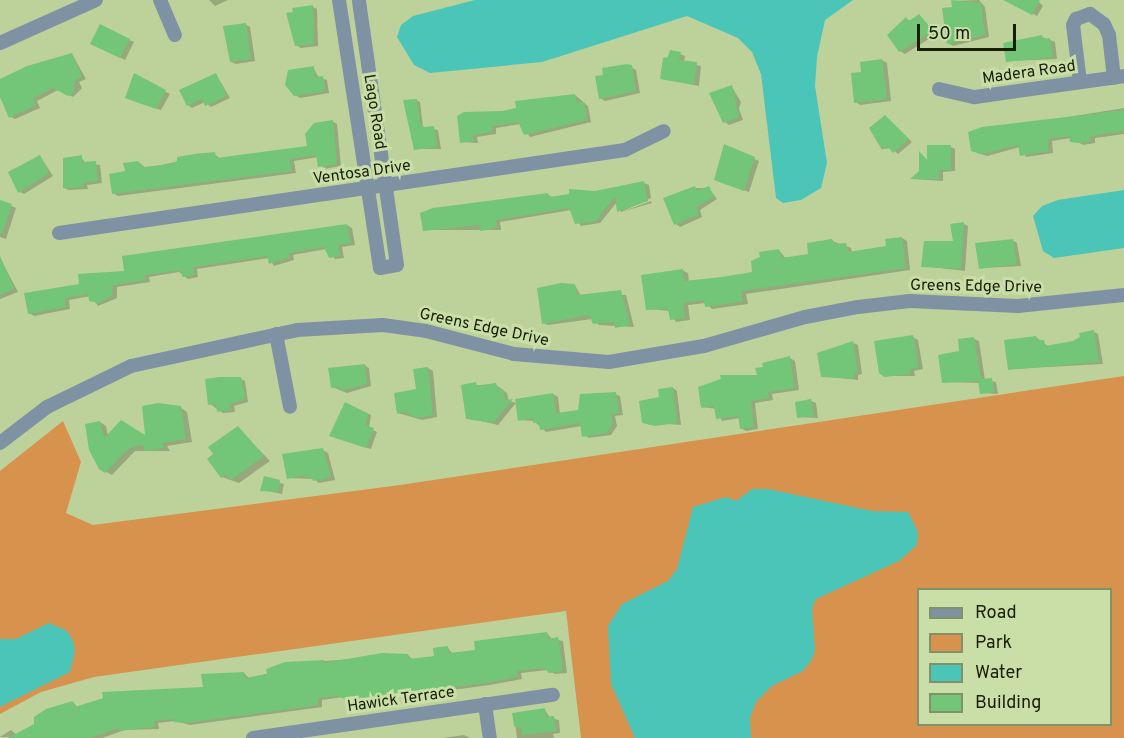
<!DOCTYPE html>
<style>
body{margin:0}
#map{position:relative;width:1124px;height:738px;overflow:hidden;background:#bdd29b;font-family:Overpass,sans-serif}
div>[style]{position:absolute}
[style*='--x']{left:calc(var(--x)*1px);top:calc(var(--y)*1px);width:calc(var(--w)*1px);rotate:calc(var(--a)*1deg)}
.green>*{inset:0;background:#d7934d}
.water>*{inset:0;background:#4ac5b8}
.shadow>*{inset:0;background:#0003}
.building>*{inset:0;background:#73c677}
.street>*{height:14px;margin:-7px;padding:0 7px;transform-origin:7px;border-radius:7px;background:#7e92a4}
span{translate:-50% -50%;white-space:nowrap;text-align:center;line-height:1.15;-webkit-text-stroke:6px #cadfa7;paint-order:stroke}
.street-label{font-size:16px;color:#171e09}
.legend{position:absolute;left:917px;top:588px;width:195px;height:138px;box-sizing:border-box;background:#cadfa7;border:2px solid #829268;margin:0;padding:8px 10px;list-style:none;font-size:18px;color:#171e09}
.legend li{display:flex;align-items:center;gap:12px;height:30px}
.legend b{width:30px;border:2px solid #829268}
.scale{position:absolute;left:917px;top:24px;width:99px;height:27px;box-sizing:border-box;border:3px solid #171e09;border-top:0;padding-left:8px;font-size:18px;line-height:21px;white-space:nowrap;color:#171e09;-webkit-text-stroke:4px #cadfa7;paint-order:stroke}
</style>
<div id="map">
<div class="green">
<div style="clip-path:polygon(evenodd,1124px 376px,1124px 738px,581px 738px,566px 611px,94px 677px,41px 692px,0 714px,0 471px,63px 421px,81px 462px,66px 513px,93px 525px,400px 485px,1124px 376px,918px 590px,1110px 590px,1110px 724px,918px 724px,918px 590px)"></div>
</div>
<div class="water">
<div style="clip-path:polygon(475px 0,853px 0,825px 20px,817px 57px,815px 86px,827px 163px,821px 188px,801px 200px,783px 203px,776px 198px,761px 74px,752px 52px,738px 38px,687px 16px,542px 62px,430px 73px,414px 65px,397px 37px,401px 25px,413px 16px)"></div>
<div style="clip-path:polygon(1124px 190px,1124px 248px,1054px 258px,1043px 251px,1033px 216px,1042px 206px,1058px 200px)"></div>
<div style="clip-path:polygon(752px 489px,768px 489px,872px 511px,908px 512px,918px 532px,917px 545px,899px 561px,816px 599px,812px 608px,815px 651px,811px 661px,803px 671px,772px 686px,756px 702px,750px 718px,751px 738px,635px 738px,611px 684px,608px 626px,622px 604px,668px 581px,677px 569px,693px 507px,726px 497px,736px 501px)"></div>
<div style="clip-path:polygon(49px 623px,67px 631px,73px 641px,75px 651px,70px 672px,0 707px,0 639px,16px 639px)"></div>
</div>
<div class="shadow">
<div style="clip-path:polygon(209px 0,228px 0,215px 6px)"></div>
<div style="clip-path:polygon(979px 0,985px 7px,989px 37px,953px 46px,948px 43px,953px 1px)"></div>
<div style="clip-path:polygon(1009px 0,1037px 0,1043px 6px,1037px 16px)"></div>
<div style="clip-path:polygon(313px 7px,317px 9px,318px 46px,301px 48px,296px 45px)"></div>
<div style="clip-path:polygon(919px 15px,937px 34px,905px 54px,900px 51px,906px 19px,911px 21px)"></div>
<div style="clip-path:polygon(245px 24px,250px 27px,255px 61px,236px 64px,231px 62px)"></div>
<div style="clip-path:polygon(1042px 37px,1055px 42px,1057px 59px,1007px 61px)"></div>
<div style="clip-path:polygon(129px 40px,134px 42px,125px 60px,96px 46px)"></div>
<div style="clip-path:polygon(72px 54px,86px 79px,79px 82px,82px 88px,73px 97px,58px 90px,37px 101px,40px 108px,15px 119px,11px 117px,0 97px,0 81px)"></div>
<div style="clip-path:polygon(680px 54px,685px 56px,684px 62px,701px 66px,699px 86px,661px 78px)"></div>
<div style="clip-path:polygon(882px 60px,887px 63px,891px 101px,860px 105px,856px 102px,863px 73px)"></div>
<div style="clip-path:polygon(313px 67px,319px 78px,327px 80px,329px 93px,300px 98px,295px 95px)"></div>
<div style="clip-path:polygon(631px 67px,636px 70px,640px 93px,605px 101px,600px 98px)"></div>
<div style="clip-path:polygon(216px 74px,230px 98px,211px 107px,205px 102px,192px 108px,188px 105px)"></div>
<div style="clip-path:polygon(134px 75px,170px 94px,161px 110px,131px 100px)"></div>
<div style="clip-path:polygon(732px 87px,741px 102px,739px 109px,743px 120px,729px 125px,725px 122px)"></div>
<div style="clip-path:polygon(575px 95px,588px 106px,591px 122px,530px 137px,520px 124px,496px 128px,496px 134px,477px 137px,478px 143px,461px 142px,517px 109px)"></div>
<div style="clip-path:polygon(416px 100px,420px 102px,423px 127px,438px 130px,441px 149px,415px 149px)"></div>
<div style="clip-path:polygon(1124px 108px,1124px 134px,1095px 138px,1095px 143px,1083px 145px,1071px 138px,1052px 141px,1053px 153px,1026px 157px,1020px 147px,987px 156px,977px 153px,970px 133px)"></div>
<div style="clip-path:polygon(889px 120px,912px 142px,898px 154px,891px 148px,883px 149px)"></div>
<div style="clip-path:polygon(332px 121px,337px 124px,341px 166px,324px 169px,318px 157px,294px 161px,296px 173px,118px 196px,113px 193px,138px 162px,146px 168px,215px 154px,220px 159px,309px 147px)"></div>
<div style="clip-path:polygon(725px 146px,759px 161px,749px 192px,720px 182px)"></div>
<div style="clip-path:polygon(951px 147px,955px 149px,955px 171px,943px 172px,943px 181px,912px 179px,921px 172px,921px 154px,928px 161px)"></div>
<div style="clip-path:polygon(40px 156px,53px 176px,24px 194px,20px 192px)"></div>
<div style="clip-path:polygon(81px 157px,86px 164px,100px 165px,102px 183px,87px 185px,88px 189px,69px 190px,64px 188px)"></div>
<div style="clip-path:polygon(644px 183px,649px 185px,651px 198px,621px 212px,617px 202px,600px 223px,581px 226px,571px 210px,500px 222px,501px 230px,424px 230px,548px 195px,554px 198px)"></div>
<div style="clip-path:polygon(695px 188px,709px 188px,717px 199px,700px 210px,702px 217px,680px 227px,676px 224px)"></div>
<div style="clip-path:polygon(0 201px,16px 208px,6px 239px,0 237px)"></div>
<div style="clip-path:polygon(651px 201px,652px 203px,621px 212px)"></div>
<div style="clip-path:polygon(964px 224px,968px 226px,965px 271px,922px 266px,955px 242px)"></div>
<div style="clip-path:polygon(347px 225px,352px 228px,355px 245px,342px 247px,344px 258px,335px 259px,326px 249px,293px 255px,294px 260px,274px 266px,269px 258px,197px 269px,198px 277px,188px 279px,179px 272px,149px 277px,150px 282px,117px 287px,117px 298px,98px 306px,91px 296px,69px 300px,70px 309px,34px 316px,29px 313px,81px 285px,125px 272px)"></div>
<div style="clip-path:polygon(902px 238px,907px 241px,910px 270px,746px 294px,748px 304px,712px 309px,706px 303px,688px 305px,690px 320px,676px 322px,670px 311px,647px 309px,682px 270px,688px 273px,689px 282px,754px 273px,779px 250px,786px 259px,809px 255px,832px 241px,851px 248px,852px 252px,888px 247px)"></div>
<div style="clip-path:polygon(1012px 240px,1017px 243px,1021px 266px,981px 268px)"></div>
<div style="clip-path:polygon(0 258px,18px 292px,0 299px)"></div>
<div style="clip-path:polygon(575px 285px,581px 296px,626px 295px,634px 327px,599px 325px,592px 319px,548px 325px,543px 323px)"></div>
<div style="clip-path:polygon(1094px 332px,1098px 334px,1103px 364px,1010px 369px,1036px 337px,1049px 347px,1073px 342px)"></div>
<div style="clip-path:polygon(913px 337px,918px 340px,923px 369px,914px 371px,915px 376px,885px 376px)"></div>
<div style="clip-path:polygon(974px 339px,979px 341px,985px 380px,996px 382px,998px 394px,981px 393px,980px 383px,943px 382px)"></div>
<div style="clip-path:polygon(853px 343px,858px 345px,862px 374px,858px 375px,858px 380px,822px 376px,819px 354px)"></div>
<div style="clip-path:polygon(790px 358px,795px 361px,799px 390px,772px 394px,773px 400px,755px 403px,758px 429px,746px 431px,741px 428px,740px 418px,722px 421px,716px 409px,703px 407px)"></div>
<div style="clip-path:polygon(364px 365px,369px 368px,371px 386px,347px 393px,332px 387px)"></div>
<div style="clip-path:polygon(428px 368px,433px 371px,437px 417px,422px 420px,398px 413px,418px 390px,415px 370px)"></div>
<div style="clip-path:polygon(241px 379px,245px 381px,248px 402px,234px 406px,235px 412px,223px 413px,210px 404px)"></div>
<div style="clip-path:polygon(495px 384px,507px 393px,509px 401px,516px 403px,498px 425px,468px 418px,463px 386px)"></div>
<div style="clip-path:polygon(673px 388px,677px 391px,681px 425px,644px 422px)"></div>
<div style="clip-path:polygon(553px 394px,558px 397px,560px 414px,579px 411px,615px 394px,620px 396px,623px 415px,615px 416px,617px 426px,611px 435px,588px 438px,582px 426px,546px 432px,534px 421px,519px 420px)"></div>
<div style="clip-path:polygon(811px 401px,816px 403px,818px 418px,798px 417px)"></div>
<div style="clip-path:polygon(346px 404px,371px 415px,369px 428px,377px 432px,371px 449px,336px 438px)"></div>
<div style="clip-path:polygon(181px 408px,187px 412px,192px 442px,167px 446px,170px 451px,135px 451px,112px 475px,106px 472px,100px 422px,106px 426px,108px 436px,147px 438px)"></div>
<div style="clip-path:polygon(238px 428px,270px 461px,239px 483px,222px 477px)"></div>
<div style="clip-path:polygon(323px 450px,328px 453px,335px 480px,319px 483px,314px 479px,288px 478px)"></div>
<div style="clip-path:polygon(265px 478px,284px 484px,282px 494px,262px 490px)"></div>
<div style="clip-path:polygon(547px 633px,552px 639px,563px 641px,567px 673px,555px 674px,548px 670px,521px 673px,522px 679px,490px 685px,355px 703px,343px 697px,322px 700px,322px 707px,190px 725px,175px 721px,158px 723px,159px 729px,125px 730px,102px 738px,0 737px,11px 730px,17px 735px,73px 702px,78px 708px,205px 688px,244px 673px,249px 678px,324px 661px,408px 655px,413px 660px,436px 657px,448px 648px,453px 654px,477px 651px)"></div>
<div style="clip-path:polygon(545px 710px,550px 718px,559px 720px,560px 733px,553px 734px,554px 738px,517px 738px,514px 714px)"></div>
<div style="clip-path:polygon(464px 735px,470px 738px,442px 738px)"></div>
</div>
<div class="building">
<div style="clip-path:polygon(951px 0,981px 3px,985px 35px,947px 44px,942px 8px,952px 7px)"></div>
<div style="clip-path:polygon(1003px 0,1040px 0,1032px 15px)"></div>
<div style="clip-path:polygon(313px 5px,314px 44px,295px 46px,286px 13px,293px 12px,292px 8px)"></div>
<div style="clip-path:polygon(919px 14px,933px 31px,899px 52px,887px 35px,906px 17px,909px 21px)"></div>
<div style="clip-path:polygon(246px 23px,251px 59px,230px 62px,223px 26px)"></div>
<div style="clip-path:polygon(100px 24px,130px 39px,120px 58px,90px 44px)"></div>
<div style="clip-path:polygon(1042px 35px,1043px 39px,1050px 38px,1053px 57px,1006px 62px,1003px 43px)"></div>
<div style="clip-path:polygon(670px 50px,681px 52px,679px 60px,697px 62px,694px 85px,660px 79px,663px 58px,668px 57px)"></div>
<div style="clip-path:polygon(72px 53px,82px 77px,75px 80px,74px 93px,68px 96px,53px 88px,33px 98px,36px 105px,9px 118px,0 97px,0 79px,27px 66px)"></div>
<div style="clip-path:polygon(882px 59px,887px 99px,854px 103px,851px 73px,861px 72px,860px 62px)"></div>
<div style="clip-path:polygon(627px 64px,632px 65px,636px 91px,599px 99px,595px 76px,603px 75px,602px 68px)"></div>
<div style="clip-path:polygon(314px 66px,315px 77px,323px 76px,325px 91px,294px 96px,285px 85px,288px 70px)"></div>
<div style="clip-path:polygon(134px 73px,166px 90px,156px 109px,125px 98px)"></div>
<div style="clip-path:polygon(216px 73px,227px 96px,205px 106px,202px 99px,187px 106px,179px 90px)"></div>
<div style="clip-path:polygon(732px 85px,739px 117px,723px 123px,709px 93px)"></div>
<div style="clip-path:polygon(575px 94px,577px 103px,584px 102px,587px 120px,524px 135px,518px 122px,492px 126px,492px 132px,473px 135px,474px 141px,460px 143px,457px 116px,464px 112px,502px 111px,516px 108px,515px 101px)"></div>
<div style="clip-path:polygon(417px 99px,420px 123px,424px 127px,434px 126px,437px 147px,414px 150px,403px 100px)"></div>
<div style="clip-path:polygon(1124px 110px,1124px 131px,1091px 136px,1091px 141px,1077px 143px,1070px 142px,1069px 136px,1048px 139px,1049px 151px,1020px 156px,1018px 145px,981px 154px,971px 151px,968px 132px,982px 127px)"></div>
<div style="clip-path:polygon(885px 115px,909px 139px,893px 153px,887px 146px,882px 150px,869px 128px)"></div>
<div style="clip-path:polygon(333px 120px,337px 164px,318px 167px,316px 155px,290px 159px,292px 171px,112px 194px,109px 174px,125px 171px,123px 163px,138px 161px,144px 167px,171px 164px,177px 161px,177px 157px,194px 154px,215px 152px,216px 158px,307px 146px,305px 134px,314px 123px)"></div>
<div style="clip-path:polygon(724px 144px,755px 157px,744px 191px,714px 180px)"></div>
<div style="clip-path:polygon(927px 145px,951px 145px,951px 170px,939px 170px,939px 179px,910px 179px,919px 171px,919px 151px,927px 160px)"></div>
<div style="clip-path:polygon(40px 155px,49px 173px,18px 193px,8px 172px)"></div>
<div style="clip-path:polygon(82px 155px,82px 162px,96px 161px,98px 181px,83px 183px,84px 187px,63px 188px,63px 158px)"></div>
<div style="clip-path:polygon(644px 181px,648px 201px,617px 212px,615px 196px,596px 221px,575px 224px,569px 208px,496px 220px,497px 228px,480px 231px,479px 225px,423px 231px,420px 213px,433px 208px,548px 193px,549px 197px,569px 194px,569px 189px,595px 191px)"></div>
<div style="clip-path:polygon(695px 186px,697px 191px,709px 186px,714px 197px,696px 207px,699px 214px,674px 225px,663px 198px)"></div>
<div style="clip-path:polygon(0 200px,12px 204px,2px 234px,0 234px)"></div>
<div style="clip-path:polygon(964px 222px,961px 269px,921px 267px,924px 241px,953px 241px,950px 224px)"></div>
<div style="clip-path:polygon(347px 224px,351px 243px,338px 245px,340px 256px,329px 258px,324px 247px,289px 253px,290px 257px,269px 264px,267px 256px,193px 267px,194px 275px,182px 277px,181px 271px,174px 271px,145px 275px,146px 280px,113px 285px,112px 296px,99px 303px,89px 301px,88px 294px,65px 298px,66px 307px,28px 314px,24px 293px,79px 284px,78px 274px,124px 271px,122px 256px)"></div>
<div style="clip-path:polygon(902px 237px,906px 268px,741px 291px,743px 301px,713px 306px,705px 307px,704px 300px,683px 303px,685px 318px,670px 320px,668px 309px,646px 310px,641px 275px,683px 269px,684px 281px,722px 277px,752px 272px,751px 261px,760px 257px,759px 252px,779px 249px,782px 258px,808px 254px,807px 243px,832px 239px,835px 244px,846px 243px,848px 252px,886px 246px,885px 239px)"></div>
<div style="clip-path:polygon(1013px 239px,1017px 264px,979px 269px,975px 243px)"></div>
<div style="clip-path:polygon(0 256px,14px 289px,0 295px)"></div>
<div style="clip-path:polygon(561px 283px,575px 284px,577px 295px,621px 290px,630px 325px,615px 328px,614px 322px,593px 324px,589px 315px,542px 324px,537px 288px)"></div>
<div style="clip-path:polygon(1094px 330px,1099px 362px,1008px 370px,1004px 340px,1036px 336px,1037px 340px,1044px 340px,1045px 346px,1073px 341px,1080px 337px,1079px 333px)"></div>
<div style="clip-path:polygon(913px 335px,919px 367px,910px 369px,911px 374px,884px 377px,879px 373px,874px 341px)"></div>
<div style="clip-path:polygon(974px 337px,981px 379px,992px 378px,994px 392px,980px 394px,978px 381px,942px 383px,938px 355px,959px 351px,958px 339px)"></div>
<div style="clip-path:polygon(853px 341px,858px 372px,854px 373px,854px 379px,821px 377px,817px 353px)"></div>
<div style="clip-path:polygon(790px 356px,795px 388px,768px 392px,769px 398px,751px 401px,754px 427px,740px 429px,738px 416px,716px 419px,714px 406px,701px 408px,698px 387px,721px 379px,720px 375px,757px 375px,755px 368px,763px 367px,762px 363px)"></div>
<div style="clip-path:polygon(365px 364px,367px 384px,341px 391px,339px 387px,331px 388px,328px 368px)"></div>
<div style="clip-path:polygon(428px 367px,433px 415px,416px 418px,405px 412px,397px 414px,394px 393px,416px 389px,413px 369px)"></div>
<div style="clip-path:polygon(220px 377px,241px 377px,245px 394px,244px 400px,230px 404px,231px 410px,217px 412px,216px 404px,208px 405px,205px 379px)"></div>
<div style="clip-path:polygon(476px 382px,477px 386px,496px 383px,498px 390px,503px 389px,505px 400px,513px 399px,493px 423px,466px 419px,461px 385px)"></div>
<div style="clip-path:polygon(673px 387px,677px 423px,655px 426px,642px 423px,639px 401px,659px 397px,658px 389px)"></div>
<div style="clip-path:polygon(616px 392px,619px 413px,611px 414px,613px 423px,607px 433px,582px 437px,580px 423px,540px 430px,539px 422px,533px 423px,533px 418px,518px 421px,515px 399px,553px 393px,556px 413px,578px 410px,580px 394px)"></div>
<div style="clip-path:polygon(811px 399px,814px 416px,797px 418px,795px 402px)"></div>
<div style="clip-path:polygon(345px 402px,369px 414px,365px 425px,374px 428px,366px 448px,329px 436px)"></div>
<div style="clip-path:polygon(158px 403px,181px 406px,186px 439px,162px 443px,165px 448px,144px 451px,143px 445px,129px 448px,105px 473px,99px 469px,89px 450px,85px 424px,100px 421px,104px 438px,121px 420px,145px 435px,142px 406px)"></div>
<div style="clip-path:polygon(238px 426px,264px 456px,231px 480px,226px 474px,221px 478px,207px 459px,213px 454px,208px 447px)"></div>
<div style="clip-path:polygon(323px 448px,331px 477px,313px 481px,312px 478px,301px 476px,287px 479px,282px 454px)"></div>
<div style="clip-path:polygon(264px 476px,280px 480px,278px 492px,260px 491px)"></div>
<div style="clip-path:polygon(547px 632px,548px 639px,558px 637px,563px 671px,549px 673px,544px 668px,517px 671px,518px 677px,485px 683px,350px 701px,337px 696px,318px 698px,318px 705px,185px 723px,174px 722px,173px 719px,154px 721px,155px 727px,119px 731px,119px 728px,88px 738px,8px 738px,34px 724px,34px 717px,46px 709px,73px 701px,75px 707px,103px 698px,102px 692px,203px 687px,201px 674px,244px 672px,245px 678px,267px 674px,266px 669px,285px 662px,324px 660px,324px 663px,382px 653px,408px 654px,409px 659px,434px 656px,433px 648px,448px 646px,449px 653px,475px 650px,474px 641px)"></div>
<div style="clip-path:polygon(545px 708px,546px 717px,554px 716px,556px 731px,522px 735px,522px 729px,514px 726px,512px 713px)"></div>
</div>
<div class="street">
<div style="--x:160;--y:0;--w:38;--a:67"></div>
<div style="--x:339;--y:0;--w:271;--a:81.3"></div>
<div style="--x:380;--y:268;--w:17;--a:-10"></div>
<div style="--x:397;--y:265;--w:268;--a:-98.2"></div>
<div style="--x:0;--y:43;--w:105;--a:-24.1"></div>
<div style="--x:1080;--y:82;--w:57;--a:-97"></div>
<div style="--x:1073;--y:25;--w:7;--a:-63"></div>
<div style="--x:1076;--y:19;--w:15;--a:-20"></div>
<div style="--x:1090;--y:14;--w:17;--a:36"></div>
<div style="--x:1104;--y:24;--w:12;--a:66"></div>
<div style="--x:1109;--y:35;--w:43;--a:83.4"></div>
<div style="--x:939;--y:89;--w:37;--a:13"></div>
<div style="--x:975;--y:97;--w:150;--a:-8"></div>
<div style="--x:59;--y:233;--w:572;--a:-8.34"></div>
<div style="--x:625;--y:150;--w:43;--a:-26"></div>
<div style="--x:276;--y:334;--w:74;--a:79.1"></div>
<div style="--x:0;--y:443;--w:59;--a:-37.5"></div>
<div style="--x:47;--y:407;--w:93;--a:-26"></div>
<div style="--x:131;--y:366;--w:170;--a:-12.2"></div>
<div style="--x:297;--y:330;--w:86;--a:-3.3"></div>
<div style="--x:383;--y:325;--w:43;--a:7.9"></div>
<div style="--x:426;--y:331;--w:91;--a:14.6"></div>
<div style="--x:514;--y:354;--w:95;--a:4.8"></div>
<div style="--x:609;--y:362;--w:96;--a:-9.6"></div>
<div style="--x:704;--y:346;--w:105;--a:-16"></div>
<div style="--x:805;--y:317;--w:54;--a:-10.7"></div>
<div style="--x:858;--y:307;--w:52;--a:-6.6"></div>
<div style="--x:910;--y:301;--w:108;--a:2.7"></div>
<div style="--x:1018;--y:306;--w:107;--a:-5.9"></div>
<div style="--x:485;--y:704;--w:34;--a:82"></div>
<div style="--x:253;--y:738;--w:303;--a:-8.2"></div>
</div>
<div class="street-label">
<span style="left:1029px;top:73px;rotate:-8deg">Madera Road</span>
<span style="left:374px;top:112px;rotate:81deg">Lago Road</span>
<span style="left:362px;top:173px;rotate:-8deg">Ventosa Drive</span>
<span style="left:976px;top:287px;rotate:1deg">Greens Edge Drive</span>
<span style="left:484px;top:328px;rotate:12deg">Greens Edge Drive</span>
<span style="left:401px;top:700px;rotate:-8deg">Hawick Terrace</span>
</div>
<ul class="legend">
<li><b style="height:8px;background:#7e92a4"></b>Road</li>
<li><b style="height:16px;background:#d7934d"></b>Park</li>
<li><b style="height:16px;background:#4ac5b8"></b>Water</li>
<li><b style="height:16px;background:#73c677"></b>Building</li>
</ul>
<div class="scale">50 m</div>
</div>
